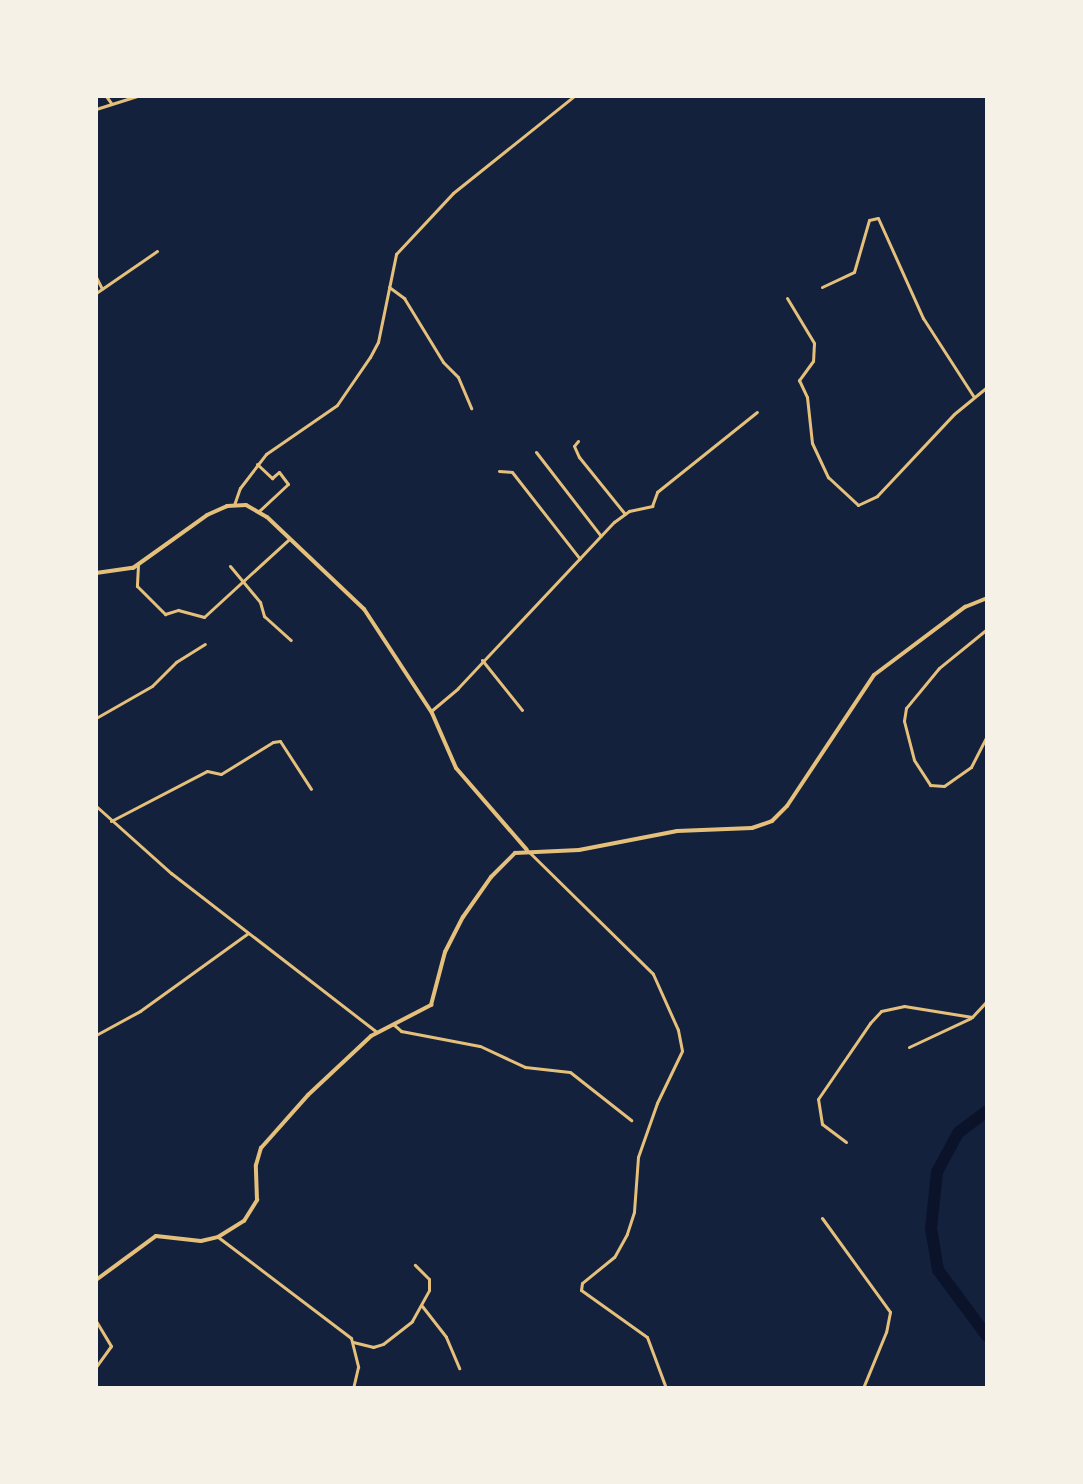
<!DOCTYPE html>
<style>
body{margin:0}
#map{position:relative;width:1083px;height:1484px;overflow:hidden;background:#14213d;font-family:Literata,serif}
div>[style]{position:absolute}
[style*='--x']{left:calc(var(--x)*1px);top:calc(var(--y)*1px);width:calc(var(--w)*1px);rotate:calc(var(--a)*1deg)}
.river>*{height:12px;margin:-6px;padding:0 6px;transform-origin:6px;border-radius:6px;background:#0b132b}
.minor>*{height:3px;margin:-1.5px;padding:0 1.5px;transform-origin:1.5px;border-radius:1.5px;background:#e5c07b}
.tertiary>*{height:4px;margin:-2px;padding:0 2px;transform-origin:2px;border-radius:2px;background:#e5c07b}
span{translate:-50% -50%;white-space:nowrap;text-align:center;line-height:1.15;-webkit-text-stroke:5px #f6f1e7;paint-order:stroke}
.frame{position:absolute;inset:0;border:98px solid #f6f1e7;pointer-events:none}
</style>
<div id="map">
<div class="river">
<div style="--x:987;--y:1111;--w:36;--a:143"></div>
<div style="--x:958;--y:1133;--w:44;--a:118.3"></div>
<div style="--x:937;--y:1172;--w:56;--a:96.1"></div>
<div style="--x:931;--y:1228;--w:43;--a:80.5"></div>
<div style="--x:938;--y:1270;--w:82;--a:53.4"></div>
</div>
<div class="minor">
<div style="--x:106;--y:96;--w:9;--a:54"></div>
<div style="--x:96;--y:109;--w:43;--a:-17.6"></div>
<div style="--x:96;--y:277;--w:13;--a:63"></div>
<div style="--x:389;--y:287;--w:19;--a:36"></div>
<div style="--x:404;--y:298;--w:75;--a:58.6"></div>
<div style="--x:443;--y:362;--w:21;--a:45"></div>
<div style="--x:458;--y:377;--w:34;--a:67"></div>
<div style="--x:822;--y:287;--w:35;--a:-25"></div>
<div style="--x:854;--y:272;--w:54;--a:-73.9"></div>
<div style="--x:869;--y:220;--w:9;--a:-13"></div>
<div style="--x:878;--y:218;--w:110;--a:65.8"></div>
<div style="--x:923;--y:318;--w:94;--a:57.2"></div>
<div style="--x:96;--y:293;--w:74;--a:-34.5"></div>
<div style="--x:787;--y:298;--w:52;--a:59"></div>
<div style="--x:814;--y:343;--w:18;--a:93"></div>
<div style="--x:813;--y:361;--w:24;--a:126"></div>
<div style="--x:799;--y:380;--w:19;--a:65"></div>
<div style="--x:807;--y:397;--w:46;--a:83.8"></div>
<div style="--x:812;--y:443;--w:38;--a:65"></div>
<div style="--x:828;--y:477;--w:41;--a:43"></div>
<div style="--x:858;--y:505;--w:21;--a:-25"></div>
<div style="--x:877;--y:496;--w:112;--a:-46.8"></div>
<div style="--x:954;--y:414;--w:43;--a:-39.3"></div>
<div style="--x:578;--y:441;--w:6;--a:129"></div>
<div style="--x:574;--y:446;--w:12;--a:66"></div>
<div style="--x:579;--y:457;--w:73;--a:51.1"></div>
<div style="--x:536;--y:452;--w:106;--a:52.3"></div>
<div style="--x:257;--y:464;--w:21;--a:43"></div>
<div style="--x:272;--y:478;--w:9;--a:-41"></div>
<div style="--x:279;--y:472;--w:15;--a:53"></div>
<div style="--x:288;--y:484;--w:41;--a:137"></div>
<div style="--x:499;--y:471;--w:13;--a:4"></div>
<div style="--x:512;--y:472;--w:110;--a:52"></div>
<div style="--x:234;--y:505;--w:18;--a:-71"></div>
<div style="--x:240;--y:488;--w:43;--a:-52.6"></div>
<div style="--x:266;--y:454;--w:86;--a:-34.6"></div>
<div style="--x:337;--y:405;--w:58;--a:-55.5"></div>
<div style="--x:370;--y:357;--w:17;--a:-62"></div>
<div style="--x:378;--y:342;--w:90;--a:-78.4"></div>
<div style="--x:396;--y:254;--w:83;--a:-46.9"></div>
<div style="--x:453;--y:193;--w:155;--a:-38.7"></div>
<div style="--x:138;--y:565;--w:21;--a:93"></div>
<div style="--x:137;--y:586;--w:40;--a:45"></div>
<div style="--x:165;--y:614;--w:14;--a:-17"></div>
<div style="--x:178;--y:610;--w:27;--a:15"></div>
<div style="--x:204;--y:617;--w:115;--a:-42.5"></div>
<div style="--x:230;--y:566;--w:47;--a:50.2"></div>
<div style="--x:260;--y:602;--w:15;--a:74"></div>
<div style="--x:264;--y:616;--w:36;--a:42"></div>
<div style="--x:987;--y:629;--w:62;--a:140.9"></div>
<div style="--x:939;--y:668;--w:52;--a:129.5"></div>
<div style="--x:906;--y:708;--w:13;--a:99"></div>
<div style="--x:904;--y:721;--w:40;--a:75.6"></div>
<div style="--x:914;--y:760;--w:30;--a:57"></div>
<div style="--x:930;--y:785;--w:14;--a:4"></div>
<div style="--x:944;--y:786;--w:33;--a:-35"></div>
<div style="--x:971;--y:767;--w:35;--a:-63"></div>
<div style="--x:482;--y:660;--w:64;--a:51.3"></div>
<div style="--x:431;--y:711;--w:35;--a:-40"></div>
<div style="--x:458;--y:688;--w:228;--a:-46.8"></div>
<div style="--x:614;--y:522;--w:19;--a:-36"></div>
<div style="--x:629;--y:511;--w:24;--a:-12"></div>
<div style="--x:652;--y:506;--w:15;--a:-70"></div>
<div style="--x:657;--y:492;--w:128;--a:-38.7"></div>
<div style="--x:96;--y:718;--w:64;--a:-29.7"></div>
<div style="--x:152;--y:686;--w:34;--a:-45"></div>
<div style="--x:176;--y:662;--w:34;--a:-32"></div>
<div style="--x:96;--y:806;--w:101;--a:41.8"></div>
<div style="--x:171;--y:873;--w:260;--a:37.7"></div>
<div style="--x:111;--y:821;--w:108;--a:-27.5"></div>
<div style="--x:207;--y:771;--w:14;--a:12"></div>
<div style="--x:221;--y:774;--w:61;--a:-31.6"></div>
<div style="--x:273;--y:742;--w:7;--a:-8"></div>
<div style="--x:280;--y:741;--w:57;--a:57.1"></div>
<div style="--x:528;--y:851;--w:175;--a:44.5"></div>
<div style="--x:653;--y:974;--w:61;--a:65.9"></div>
<div style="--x:678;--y:1030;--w:21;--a:79"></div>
<div style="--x:682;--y:1051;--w:58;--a:115.7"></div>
<div style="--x:657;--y:1103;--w:57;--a:109.4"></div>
<div style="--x:638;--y:1157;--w:55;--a:94.2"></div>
<div style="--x:634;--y:1212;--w:23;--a:108"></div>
<div style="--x:627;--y:1234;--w:26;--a:119"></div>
<div style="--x:614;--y:1257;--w:41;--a:140.9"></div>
<div style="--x:582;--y:1283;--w:7;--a:98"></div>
<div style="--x:581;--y:1290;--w:81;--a:35.5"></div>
<div style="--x:647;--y:1337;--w:54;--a:69.6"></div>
<div style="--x:393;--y:1024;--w:11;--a:41"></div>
<div style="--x:401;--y:1031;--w:80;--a:10.8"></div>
<div style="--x:480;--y:1046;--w:50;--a:25"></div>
<div style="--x:525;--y:1067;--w:45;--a:6.3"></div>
<div style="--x:570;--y:1072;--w:78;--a:38.2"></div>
<div style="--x:96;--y:1035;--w:50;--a:-28.6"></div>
<div style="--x:140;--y:1011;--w:133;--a:-35.8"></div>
<div style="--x:909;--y:1047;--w:68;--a:-25.1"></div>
<div style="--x:846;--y:1142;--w:30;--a:-143"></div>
<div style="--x:822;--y:1124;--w:25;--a:-99"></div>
<div style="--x:818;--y:1099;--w:92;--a:-55.6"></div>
<div style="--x:870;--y:1023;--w:16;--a:-47"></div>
<div style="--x:881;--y:1011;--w:24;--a:-12"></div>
<div style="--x:904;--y:1006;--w:69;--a:9.2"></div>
<div style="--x:972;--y:1017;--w:21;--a:-47"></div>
<div style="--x:986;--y:1002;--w:20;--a:-87"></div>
<div style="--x:822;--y:1218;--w:116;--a:54.1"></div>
<div style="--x:890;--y:1312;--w:20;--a:101"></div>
<div style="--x:886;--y:1332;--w:61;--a:112.3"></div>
<div style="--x:218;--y:1237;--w:167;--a:37.2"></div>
<div style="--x:351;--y:1338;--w:30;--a:76"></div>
<div style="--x:358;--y:1367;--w:22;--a:103"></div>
<div style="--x:422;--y:1306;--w:39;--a:52"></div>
<div style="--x:446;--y:1337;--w:34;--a:67"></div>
<div style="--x:96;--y:1321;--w:29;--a:59"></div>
<div style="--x:111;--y:1346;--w:26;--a:126"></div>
<div style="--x:353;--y:1342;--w:21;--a:14"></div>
<div style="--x:373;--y:1347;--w:10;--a:-17"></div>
<div style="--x:383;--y:1344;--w:37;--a:-38"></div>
<div style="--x:412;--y:1321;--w:35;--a:-61"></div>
<div style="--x:429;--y:1290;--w:11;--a:-90"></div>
<div style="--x:429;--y:1279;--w:20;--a:-135"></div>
</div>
<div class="tertiary">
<div style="--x:96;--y:573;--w:37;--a:-8"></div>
<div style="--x:133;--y:568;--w:91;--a:-35.6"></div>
<div style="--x:207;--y:515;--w:22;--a:-24"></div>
<div style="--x:227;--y:506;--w:19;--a:-3"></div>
<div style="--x:246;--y:505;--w:24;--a:30"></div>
<div style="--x:267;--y:517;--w:134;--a:43.5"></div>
<div style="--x:364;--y:609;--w:124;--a:56.8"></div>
<div style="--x:432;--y:713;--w:60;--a:66.4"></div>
<div style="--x:456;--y:768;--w:108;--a:49.1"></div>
<div style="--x:96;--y:1280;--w:74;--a:-36.3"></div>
<div style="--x:156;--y:1236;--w:45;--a:6.3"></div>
<div style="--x:201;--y:1241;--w:17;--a:-13"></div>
<div style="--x:218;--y:1237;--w:31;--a:-32"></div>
<div style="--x:244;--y:1221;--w:25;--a:-58"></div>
<div style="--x:257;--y:1200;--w:35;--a:-92"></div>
<div style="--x:256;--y:1165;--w:18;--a:-74"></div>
<div style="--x:261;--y:1148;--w:71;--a:-48.4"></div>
<div style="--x:308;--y:1095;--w:86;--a:-43.1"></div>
<div style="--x:371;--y:1036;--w:68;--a:-27.3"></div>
<div style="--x:431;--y:1005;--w:55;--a:-75.2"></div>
<div style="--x:445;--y:952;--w:39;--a:-63"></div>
<div style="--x:463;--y:917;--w:49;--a:-55"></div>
<div style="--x:491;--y:877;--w:34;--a:-45"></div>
<div style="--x:515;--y:853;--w:64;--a:-2.7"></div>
<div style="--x:579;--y:850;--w:100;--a:-11"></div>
<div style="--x:677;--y:831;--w:75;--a:-2.3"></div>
<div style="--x:752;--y:828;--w:21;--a:-19"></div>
<div style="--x:772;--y:821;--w:21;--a:-45"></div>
<div style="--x:787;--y:806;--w:157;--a:-56.4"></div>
<div style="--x:874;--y:675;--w:114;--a:-36.8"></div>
<div style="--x:965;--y:607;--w:24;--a:-22"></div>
</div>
<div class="frame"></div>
</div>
